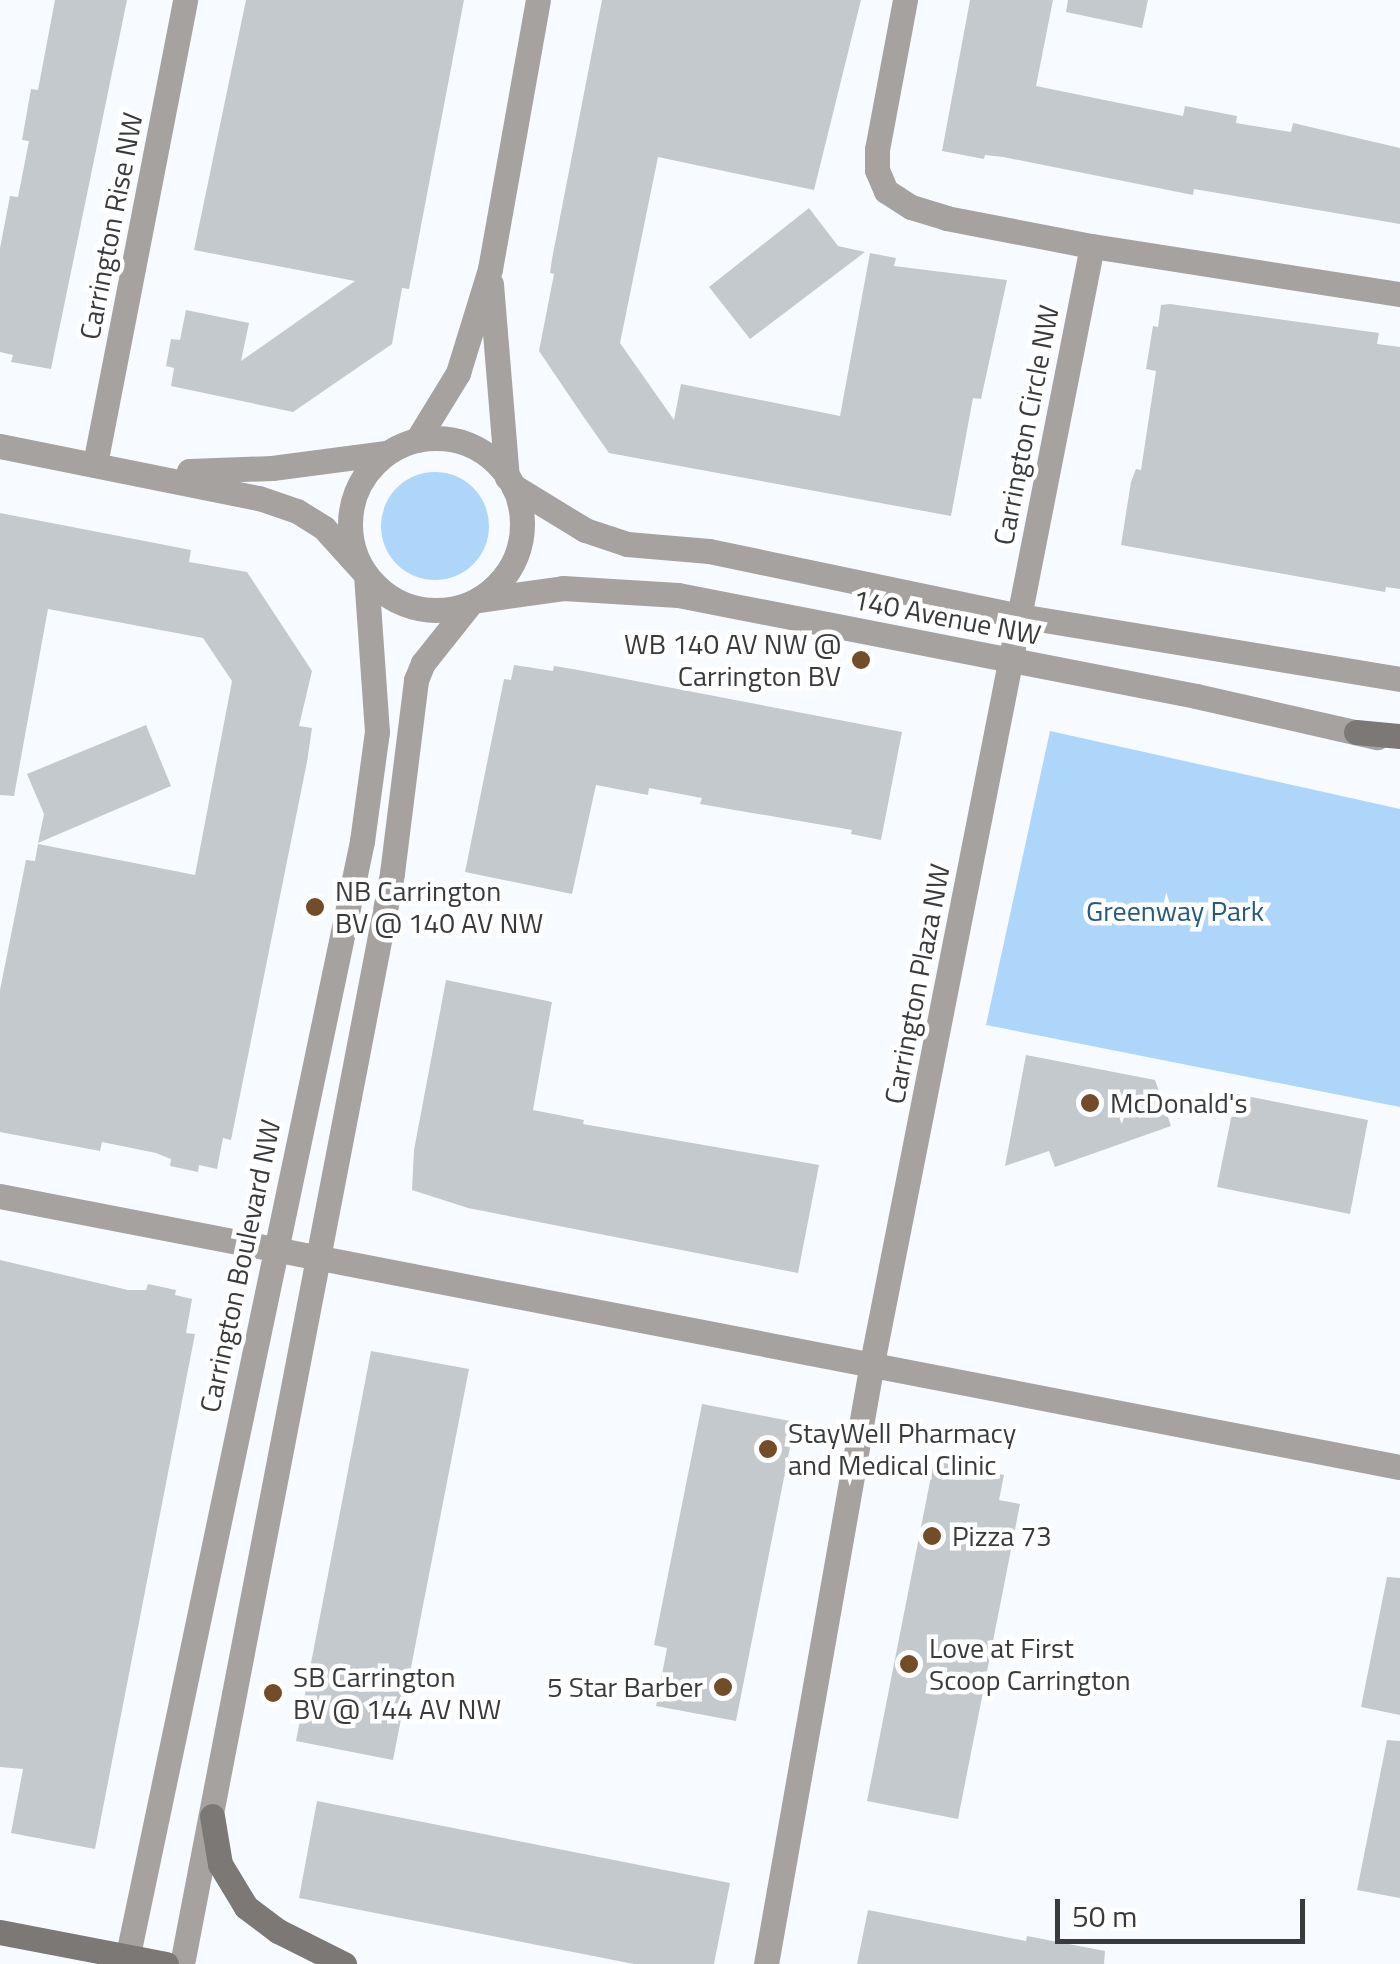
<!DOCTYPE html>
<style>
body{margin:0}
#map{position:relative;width:1400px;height:1964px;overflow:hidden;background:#f7fbff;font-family:"Titillium Web",sans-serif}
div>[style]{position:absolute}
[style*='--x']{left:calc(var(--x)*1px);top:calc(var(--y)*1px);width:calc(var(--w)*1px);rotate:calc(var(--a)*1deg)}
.green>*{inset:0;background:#aed6fa}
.round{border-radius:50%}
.building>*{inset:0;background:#c4c9ce}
.minor>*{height:25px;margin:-12.5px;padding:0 12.5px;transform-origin:12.5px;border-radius:12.5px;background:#a5a2a0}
.tertiary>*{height:25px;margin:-12.5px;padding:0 12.5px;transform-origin:12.5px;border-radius:12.5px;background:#a5a2a0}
.tertiary>.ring{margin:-12.5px;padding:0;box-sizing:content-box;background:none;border:25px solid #a5a2a0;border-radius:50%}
.secondary>*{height:25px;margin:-12.5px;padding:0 12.5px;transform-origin:12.5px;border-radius:12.5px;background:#7c7876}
.dots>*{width:28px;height:28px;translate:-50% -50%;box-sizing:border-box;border:5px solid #fff;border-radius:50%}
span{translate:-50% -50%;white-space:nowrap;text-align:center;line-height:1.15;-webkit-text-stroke:9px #fff;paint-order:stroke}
.street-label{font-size:28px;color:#383a3c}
.poi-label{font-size:28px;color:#383a3c}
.right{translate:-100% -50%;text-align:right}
.left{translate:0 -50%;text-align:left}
.park-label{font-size:28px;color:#245981}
.scale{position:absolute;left:1055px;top:1899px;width:250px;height:45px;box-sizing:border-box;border:5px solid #383a3c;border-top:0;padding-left:12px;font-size:30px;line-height:35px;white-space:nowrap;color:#383a3c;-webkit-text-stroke:8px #fff;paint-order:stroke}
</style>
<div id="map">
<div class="green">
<div class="round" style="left:381px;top:472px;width:108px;height:108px"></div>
<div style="clip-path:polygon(1050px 731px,1400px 809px,1400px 1107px,986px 1025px)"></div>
</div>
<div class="building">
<div style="clip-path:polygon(55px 0,127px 0,51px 369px,11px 362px,13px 355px,0 352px,0 248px,10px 196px,18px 197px,29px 141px,22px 140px,31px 89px,38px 90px)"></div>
<div style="clip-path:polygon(246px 0,464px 0,409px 289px,402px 288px,392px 344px,293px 412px,171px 386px,174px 368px,166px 366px,171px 339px,180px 340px,186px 310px,249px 323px,241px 361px,355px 281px,194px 250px)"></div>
<div style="clip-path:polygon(602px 0,861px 0,814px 190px,658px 157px,620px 343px,674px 420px,681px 384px,840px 416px,870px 253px,896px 258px,894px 266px,1007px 280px,981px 399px,973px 398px,951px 516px,609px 453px,583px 416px,539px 351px,554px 274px,550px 273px,552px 259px)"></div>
<div style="clip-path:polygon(970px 0,1053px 0,1036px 86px,1183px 116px,1185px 106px,1237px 116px,1236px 123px,1291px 132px,1293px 123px,1400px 148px,1400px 224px,1194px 189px,1193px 195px,1003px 157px,985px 155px,984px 159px,942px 151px)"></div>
<div style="clip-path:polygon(1068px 0,1148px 0,1142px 28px,1066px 12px)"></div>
<div style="clip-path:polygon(809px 208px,838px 246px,865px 252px,750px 339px,709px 287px)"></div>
<div style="clip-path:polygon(1170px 304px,1379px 333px,1377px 344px,1400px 347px,1400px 589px,1386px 587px,1385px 592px,1121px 545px,1131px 482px,1136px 469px,1141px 470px,1156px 371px,1146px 369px,1153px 326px,1158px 327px,1161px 305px)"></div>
<div style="clip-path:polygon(0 513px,191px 550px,189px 562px,247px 572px,312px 671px,299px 726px,312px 728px,307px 762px,231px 1140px,223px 1138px,217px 1169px,199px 1165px,198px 1172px,170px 1166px,171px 1159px,156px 1153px,102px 1142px,100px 1151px,0 1132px,0 990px,26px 860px,35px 861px,38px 844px,195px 875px,232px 681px,203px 638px,48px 609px,14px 796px,0 795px)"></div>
<div style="clip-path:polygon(514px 665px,553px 671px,554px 666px,573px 669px,902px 732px,881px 840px,851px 834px,852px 830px,700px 804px,702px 798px,649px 788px,648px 795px,596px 785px,572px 894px,465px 872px,504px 679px,511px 680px)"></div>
<div style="clip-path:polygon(146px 725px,171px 786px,38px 843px,44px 814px,27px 774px)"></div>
<div style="clip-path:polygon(446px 980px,552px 1002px,533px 1110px,584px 1120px,583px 1124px,819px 1165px,798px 1273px,468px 1208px,412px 1190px,414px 1150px)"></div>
<div style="clip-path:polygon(1026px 1055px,1155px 1080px,1171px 1126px,1055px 1167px,1049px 1151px,1005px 1166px)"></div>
<div style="clip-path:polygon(1236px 1094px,1368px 1120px,1350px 1214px,1217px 1187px)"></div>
<div style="clip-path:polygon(0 1260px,128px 1290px,146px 1290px,148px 1284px,176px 1290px,175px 1295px,192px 1299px,186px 1333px,195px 1334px,95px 1849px,11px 1833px,23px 1769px,0 1767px)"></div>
<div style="clip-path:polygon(371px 1351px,469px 1369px,393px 1760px,296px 1741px)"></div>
<div style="clip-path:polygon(702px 1404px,795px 1422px,736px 1721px,656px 1706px,667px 1648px,654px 1645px)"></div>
<div style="clip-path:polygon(934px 1461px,1004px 1475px,999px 1500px,1020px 1504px,958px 1819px,867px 1801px)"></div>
<div style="clip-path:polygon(1387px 1577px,1400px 1578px,1400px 1715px,1361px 1707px)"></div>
<div style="clip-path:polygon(1387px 1740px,1400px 1741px,1400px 1898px,1357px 1890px)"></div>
<div style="clip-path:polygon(317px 1801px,730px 1883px,714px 1964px,634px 1964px,299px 1898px)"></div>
<div style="clip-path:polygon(868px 1910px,1026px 1941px,1027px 1936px,1105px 1951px,1104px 1964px,857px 1964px)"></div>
</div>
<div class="minor">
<div style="--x:905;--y:0;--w:152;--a:100.6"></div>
<div style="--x:877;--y:149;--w:21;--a:90"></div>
<div style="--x:877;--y:170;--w:23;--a:67"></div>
<div style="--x:886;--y:191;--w:30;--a:33"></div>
<div style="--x:911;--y:207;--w:37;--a:17"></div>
<div style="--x:946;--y:218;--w:149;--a:10.9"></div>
<div style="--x:1092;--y:246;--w:312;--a:8.9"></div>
<div style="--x:0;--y:446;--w:264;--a:11.4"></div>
<div style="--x:259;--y:498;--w:40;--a:18.9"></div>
<div style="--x:297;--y:511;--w:32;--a:32"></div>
<div style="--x:324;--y:528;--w:57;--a:47.9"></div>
<div style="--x:95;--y:464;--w:473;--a:-79"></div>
<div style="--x:189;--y:471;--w:83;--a:-2.1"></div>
<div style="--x:272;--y:468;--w:115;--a:-7.5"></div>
<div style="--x:0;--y:1196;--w:1426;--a:10.96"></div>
<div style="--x:766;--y:1964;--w:610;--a:-80"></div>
<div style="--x:872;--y:1363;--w:1138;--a:-78.86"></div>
</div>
<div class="tertiary">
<div style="--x:491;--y:284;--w:194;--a:85.3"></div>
<div class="ring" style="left:350px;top:438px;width:147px;height:147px"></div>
<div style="--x:417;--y:440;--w:79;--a:-58.5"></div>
<div style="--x:458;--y:373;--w:109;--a:-72.9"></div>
<div style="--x:490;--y:269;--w:273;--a:-79.9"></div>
<div style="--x:513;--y:486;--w:84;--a:31.4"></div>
<div style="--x:585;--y:530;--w:44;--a:18.4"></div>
<div style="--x:627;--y:544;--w:82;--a:4.9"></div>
<div style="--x:709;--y:551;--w:318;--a:11.8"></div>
<div style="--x:1020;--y:616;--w:385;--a:9.4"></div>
<div style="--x:478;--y:600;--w:86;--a:-8"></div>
<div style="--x:563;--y:588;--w:115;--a:3.5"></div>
<div style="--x:678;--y:595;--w:528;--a:11.03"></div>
<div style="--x:1196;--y:696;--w:186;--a:12.8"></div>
<div style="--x:126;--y:1964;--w:1148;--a:-78.13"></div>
<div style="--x:362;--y:841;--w:110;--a:-82.2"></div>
<div style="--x:377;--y:732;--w:156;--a:-94"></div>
<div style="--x:182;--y:1964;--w:1111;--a:-79.1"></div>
<div style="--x:392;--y:873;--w:194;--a:-82.9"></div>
<div style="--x:416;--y:680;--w:18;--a:-68"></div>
<div style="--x:423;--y:663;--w:75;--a:-51.5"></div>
</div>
<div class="secondary">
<div style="--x:1356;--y:732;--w:44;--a:5.2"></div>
<div style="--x:212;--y:1816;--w:49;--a:80.5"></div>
<div style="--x:220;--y:1864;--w:50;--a:58.8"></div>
<div style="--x:246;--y:1907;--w:40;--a:37"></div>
<div style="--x:278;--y:1931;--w:74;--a:26.6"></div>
<div style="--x:0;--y:1932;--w:169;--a:10.9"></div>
</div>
<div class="dots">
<div style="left:861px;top:660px;background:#734c2a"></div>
<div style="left:315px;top:907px;background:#734c2a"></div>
<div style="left:1090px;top:1103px;background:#734c2a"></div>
<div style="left:768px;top:1449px;background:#734c2a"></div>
<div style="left:932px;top:1536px;background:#734c2a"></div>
<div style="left:909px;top:1664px;background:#734c2a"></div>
<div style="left:723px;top:1687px;background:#734c2a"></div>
<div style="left:273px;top:1693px;background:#734c2a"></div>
</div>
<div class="street-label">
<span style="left:111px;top:226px;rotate:-79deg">Carrington Rise NW</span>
<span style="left:1026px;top:425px;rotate:-79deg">Carrington Circle NW</span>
<span style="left:947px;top:617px;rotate:11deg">140 Avenue NW</span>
<span style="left:917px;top:984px;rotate:-79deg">Carrington Plaza NW</span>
<span style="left:240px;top:1266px;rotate:-78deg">Carrington Boulevard NW</span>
</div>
<div class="poi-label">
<span class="right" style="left:841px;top:660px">WB 140 AV NW @<br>Carrington BV</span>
<span class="left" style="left:335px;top:907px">NB Carrington<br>BV @ 140 AV NW</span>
<span class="left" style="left:1110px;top:1103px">McDonald's</span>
<span class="left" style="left:788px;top:1449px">StayWell Pharmacy<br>and Medical Clinic</span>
<span class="left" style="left:952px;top:1536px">Pizza 73</span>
<span class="left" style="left:929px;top:1664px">Love at First<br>Scoop Carrington</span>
<span class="left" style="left:293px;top:1693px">SB Carrington<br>BV @ 144 AV NW</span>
<span class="right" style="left:703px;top:1687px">5 Star Barber</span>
</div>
<div class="park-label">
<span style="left:1175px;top:911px">Greenway Park</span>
</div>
<div class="scale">50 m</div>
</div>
